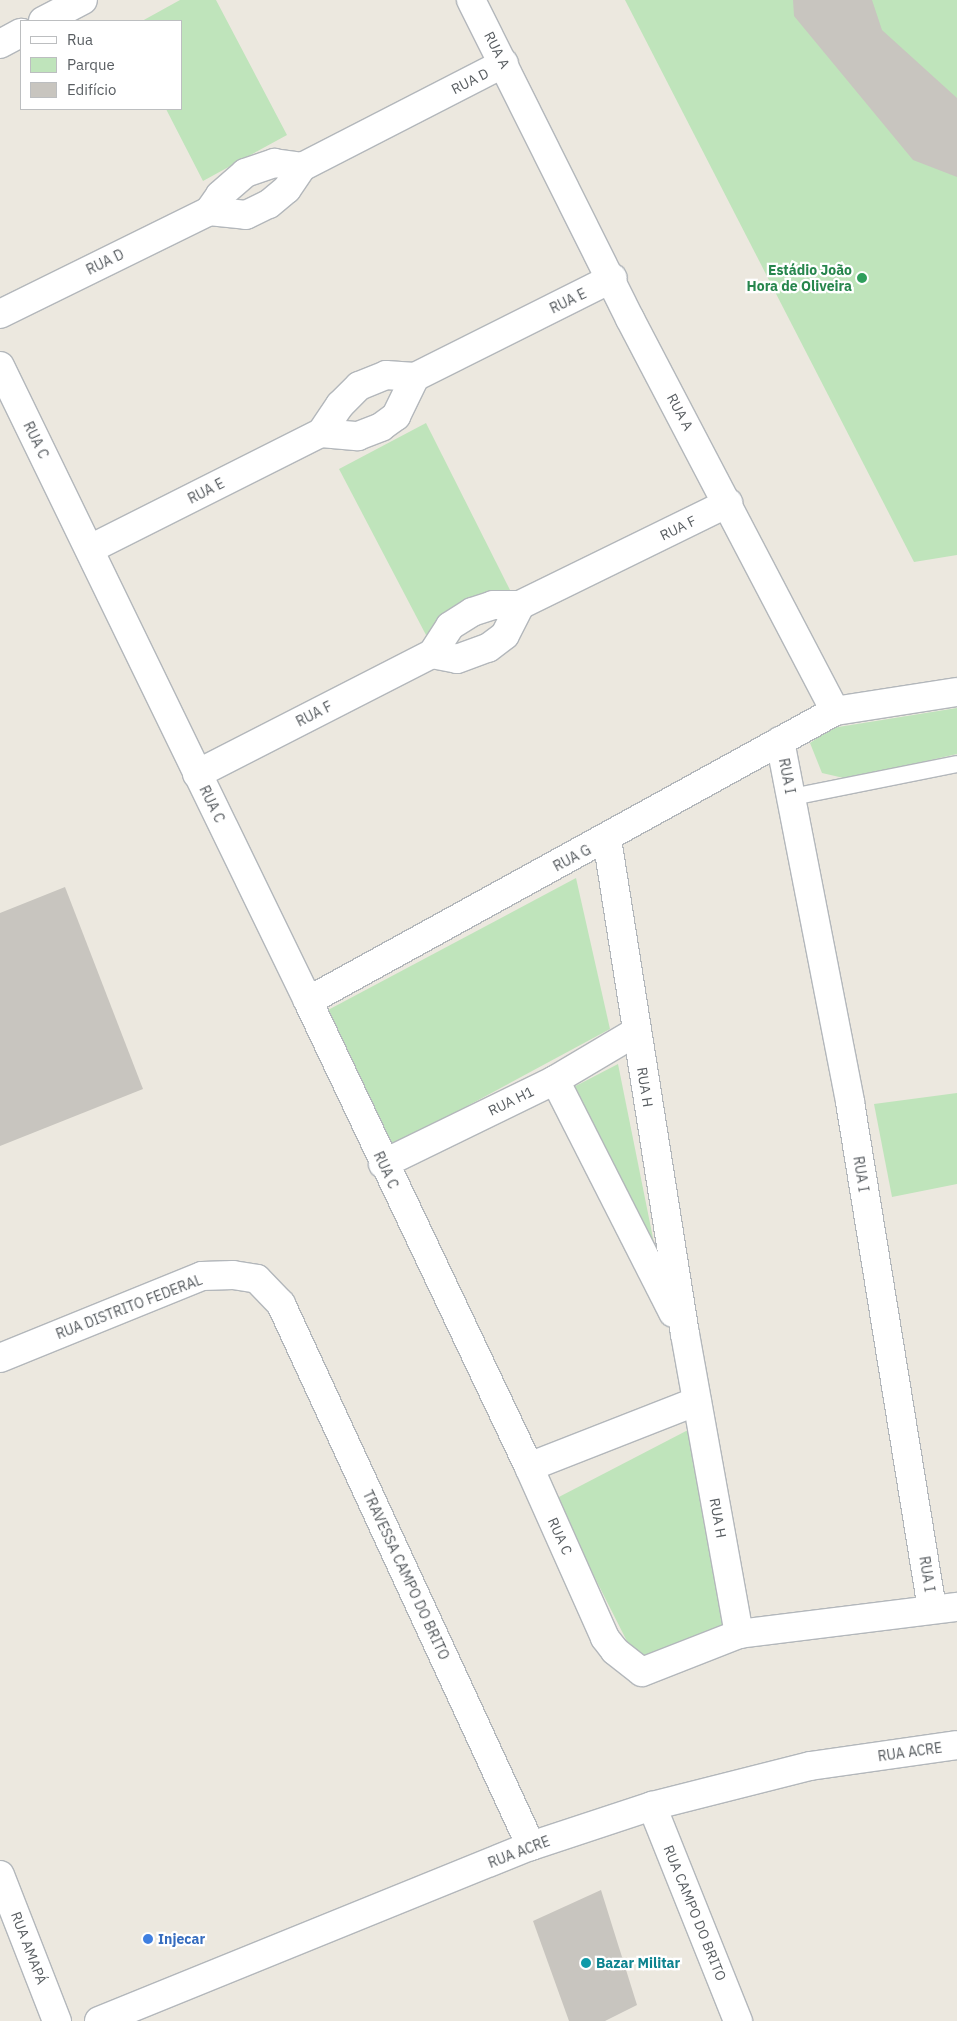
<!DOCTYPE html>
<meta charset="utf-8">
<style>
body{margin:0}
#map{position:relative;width:957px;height:2021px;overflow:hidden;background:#ece8df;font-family:"IBM Plex Sans",sans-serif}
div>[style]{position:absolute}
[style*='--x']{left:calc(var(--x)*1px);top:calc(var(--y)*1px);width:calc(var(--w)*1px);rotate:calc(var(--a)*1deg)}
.green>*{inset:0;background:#bfe4bb}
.building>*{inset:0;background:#c8c5bf}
.roads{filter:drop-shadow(1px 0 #b3b7bb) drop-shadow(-1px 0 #b3b7bb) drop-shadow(0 1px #b3b7bb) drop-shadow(0 -1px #b3b7bb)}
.service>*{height:16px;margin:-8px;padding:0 8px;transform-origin:8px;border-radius:8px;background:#fff}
.minor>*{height:28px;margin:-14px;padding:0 14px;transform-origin:14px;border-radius:14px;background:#fff}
.secondary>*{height:28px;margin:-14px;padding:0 14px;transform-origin:14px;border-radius:14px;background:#fff}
.dots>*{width:14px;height:14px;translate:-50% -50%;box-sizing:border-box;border:2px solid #fff;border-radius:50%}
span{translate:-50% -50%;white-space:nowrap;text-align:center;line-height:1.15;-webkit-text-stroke:4.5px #fff;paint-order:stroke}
.street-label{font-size:14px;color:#585d61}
.leisure-label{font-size:14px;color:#27864d;font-weight:700}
.right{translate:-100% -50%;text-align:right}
.shop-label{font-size:14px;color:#366cbe;font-weight:700}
.left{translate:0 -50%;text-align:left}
.culture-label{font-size:14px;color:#0d838f;font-weight:700}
.legend{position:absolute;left:20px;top:20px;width:162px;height:90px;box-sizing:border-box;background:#fff;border:1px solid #bcbec0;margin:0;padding:6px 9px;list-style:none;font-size:15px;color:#585d61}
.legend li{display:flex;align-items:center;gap:10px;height:25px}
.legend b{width:25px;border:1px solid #bcbec0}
</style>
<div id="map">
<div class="green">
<div style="clip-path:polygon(180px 0,216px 0,287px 135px,203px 181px,166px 109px,181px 109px,181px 21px,142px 21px)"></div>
<div style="clip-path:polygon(625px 0,957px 0,957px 555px,914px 562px)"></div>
<div style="clip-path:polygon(426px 423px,510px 590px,426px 635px,339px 469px)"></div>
<div style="clip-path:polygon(957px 708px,957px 754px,848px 779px,822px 773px,810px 743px,832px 728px)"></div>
<div style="clip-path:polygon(576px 878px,610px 1029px,391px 1147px,328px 1010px)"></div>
<div style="clip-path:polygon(618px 1064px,659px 1268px,566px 1091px)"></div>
<div style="clip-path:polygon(957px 1093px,957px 1184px,892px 1197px,874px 1104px)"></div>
<div style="clip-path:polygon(688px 1430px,729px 1630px,640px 1667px,555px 1499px)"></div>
</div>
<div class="building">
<div style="clip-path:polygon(793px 0,872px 0,882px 30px,957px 98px,957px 177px,913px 160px,794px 16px)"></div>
<div style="clip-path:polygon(65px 887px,143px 1089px,0 1146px,0 913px)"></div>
<div style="clip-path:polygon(601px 1890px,637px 2005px,605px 2021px,569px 2021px,533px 1921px)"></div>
</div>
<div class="roads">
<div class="service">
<div style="--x:792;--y:797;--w:168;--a:-11.3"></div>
</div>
<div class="minor">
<div style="--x:471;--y:0;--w:356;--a:63.5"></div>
<div style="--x:630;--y:319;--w:442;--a:62.4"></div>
<div style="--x:43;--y:21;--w:45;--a:-27.7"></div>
<div style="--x:0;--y:44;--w:24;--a:-28"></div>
<div style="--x:209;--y:211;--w:37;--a:6"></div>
<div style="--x:246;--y:215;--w:25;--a:-26"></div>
<div style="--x:269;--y:204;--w:23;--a:-40"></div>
<div style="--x:287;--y:189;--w:27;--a:-56"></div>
<div style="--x:302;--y:167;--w:227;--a:-27.2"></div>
<div style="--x:0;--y:314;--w:233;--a:-26.2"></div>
<div style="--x:209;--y:211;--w:19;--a:-55"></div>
<div style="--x:220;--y:195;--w:33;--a:-41"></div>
<div style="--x:245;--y:173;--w:31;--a:-19"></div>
<div style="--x:274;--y:163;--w:28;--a:8"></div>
<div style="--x:0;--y:366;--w:706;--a:64.12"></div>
<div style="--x:308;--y:1001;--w:516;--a:64.63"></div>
<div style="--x:529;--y:1467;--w:187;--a:66"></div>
<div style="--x:605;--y:1638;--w:16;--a:52"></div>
<div style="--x:615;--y:1651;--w:34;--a:38"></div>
<div style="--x:642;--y:1672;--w:104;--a:-21.4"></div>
<div style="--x:739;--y:1634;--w:220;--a:-7.1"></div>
<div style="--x:321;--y:433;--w:37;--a:5"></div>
<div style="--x:358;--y:436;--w:25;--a:-21"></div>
<div style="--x:381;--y:427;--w:19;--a:-36"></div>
<div style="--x:396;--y:416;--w:43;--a:-64"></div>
<div style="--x:90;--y:549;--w:258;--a:-26.7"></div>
<div style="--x:321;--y:433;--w:34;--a:-56"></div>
<div style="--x:340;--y:405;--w:27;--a:-45"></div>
<div style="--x:359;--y:386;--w:29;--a:-22"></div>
<div style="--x:386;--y:375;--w:29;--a:4"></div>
<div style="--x:415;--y:377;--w:221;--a:-26.6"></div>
<div style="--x:432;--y:654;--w:25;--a:11"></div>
<div style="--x:457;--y:659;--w:33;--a:-20"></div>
<div style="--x:488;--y:648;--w:21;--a:-37"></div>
<div style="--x:505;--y:635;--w:34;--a:-63"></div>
<div style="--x:780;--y:741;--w:368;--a:79"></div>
<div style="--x:850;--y:1102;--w:514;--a:80.81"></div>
<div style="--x:197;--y:774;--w:264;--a:-27.1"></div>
<div style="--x:432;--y:654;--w:33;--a:-57"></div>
<div style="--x:450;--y:626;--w:26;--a:-32"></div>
<div style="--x:472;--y:612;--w:22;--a:-18"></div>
<div style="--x:493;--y:605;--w:27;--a:0"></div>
<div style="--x:520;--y:605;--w:232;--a:-26.1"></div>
<div style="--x:607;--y:839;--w:501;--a:81.05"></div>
<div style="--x:685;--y:1334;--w:305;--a:79.8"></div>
<div style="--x:308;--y:1001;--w:602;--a:-28.82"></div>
<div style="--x:835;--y:711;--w:123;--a:-8.9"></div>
<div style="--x:555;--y:1080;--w:261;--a:63.1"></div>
<div style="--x:383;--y:1164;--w:191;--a:-26"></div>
<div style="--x:555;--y:1080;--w:94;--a:-30.7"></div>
<div style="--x:0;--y:1358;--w:218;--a:-22.1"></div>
<div style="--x:202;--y:1276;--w:31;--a:-2"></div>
<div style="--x:233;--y:1275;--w:24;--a:9"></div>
<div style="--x:257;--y:1279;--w:35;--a:46"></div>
<div style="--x:281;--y:1304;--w:597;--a:65.24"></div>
<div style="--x:529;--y:1467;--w:180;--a:-21.4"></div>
<div style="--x:652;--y:1806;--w:232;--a:68.2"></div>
<div style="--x:0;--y:1875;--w:157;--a:68.7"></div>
</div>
<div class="secondary">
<div style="--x:99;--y:2021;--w:466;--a:-22.1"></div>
<div style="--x:531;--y:1846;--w:127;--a:-18.3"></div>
<div style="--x:652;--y:1806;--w:163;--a:-14.2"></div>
<div style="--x:810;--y:1766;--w:148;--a:-8.1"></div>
</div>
</div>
<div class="dots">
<div style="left:862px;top:278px;background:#2e9e5b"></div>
<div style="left:148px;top:1939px;background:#3f7fe0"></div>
<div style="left:586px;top:1963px;background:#0f9aa8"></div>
</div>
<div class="street-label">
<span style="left:497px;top:50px;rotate:63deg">RUA A</span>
<span style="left:470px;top:81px;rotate:-27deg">RUA D</span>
<span style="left:105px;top:262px;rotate:-26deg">RUA D</span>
<span style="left:568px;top:301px;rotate:-26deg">RUA E</span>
<span style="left:680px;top:412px;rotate:62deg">RUA A</span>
<span style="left:36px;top:440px;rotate:64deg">RUA C</span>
<span style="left:206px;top:491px;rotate:-27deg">RUA E</span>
<span style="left:678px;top:528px;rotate:-26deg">RUA F</span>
<span style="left:314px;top:714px;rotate:-27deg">RUA F</span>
<span style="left:787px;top:776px;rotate:79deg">RUA I</span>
<span style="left:212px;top:804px;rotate:64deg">RUA C</span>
<span style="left:572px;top:858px;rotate:-28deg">RUA G</span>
<span style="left:645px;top:1087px;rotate:81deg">RUA H</span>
<span style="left:511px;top:1101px;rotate:-26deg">RUA H1</span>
<span style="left:386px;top:1170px;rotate:65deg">RUA C</span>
<span style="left:861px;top:1174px;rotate:81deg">RUA I</span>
<span style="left:129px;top:1307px;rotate:-21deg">RUA DISTRITO FEDERAL</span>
<span style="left:718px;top:1518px;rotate:80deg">RUA H</span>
<span style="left:560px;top:1536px;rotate:66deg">RUA C</span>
<span style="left:927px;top:1574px;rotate:81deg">RUA I</span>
<span style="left:406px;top:1575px;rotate:65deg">TRAVESSA CAMPO DO BRITO</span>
<span style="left:910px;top:1752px;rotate:-8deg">RUA ACRE</span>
<span style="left:519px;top:1852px;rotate:-21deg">RUA ACRE</span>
<span style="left:695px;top:1913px;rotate:68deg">RUA CAMPO DO BRITO</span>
<span style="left:29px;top:1948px;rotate:69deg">RUA AMAPÁ</span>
</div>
<div class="leisure-label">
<span class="right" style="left:852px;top:278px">Estádio João<br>Hora de Oliveira</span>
</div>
<div class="shop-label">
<span class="left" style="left:158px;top:1939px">Injecar</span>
</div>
<div class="culture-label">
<span class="left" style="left:596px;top:1963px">Bazar Militar</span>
</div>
<ul class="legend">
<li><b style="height:6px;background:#fff"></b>Rua</li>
<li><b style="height:14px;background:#bfe4bb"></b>Parque</li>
<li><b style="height:14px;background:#c8c5bf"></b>Edifício</li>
</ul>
</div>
